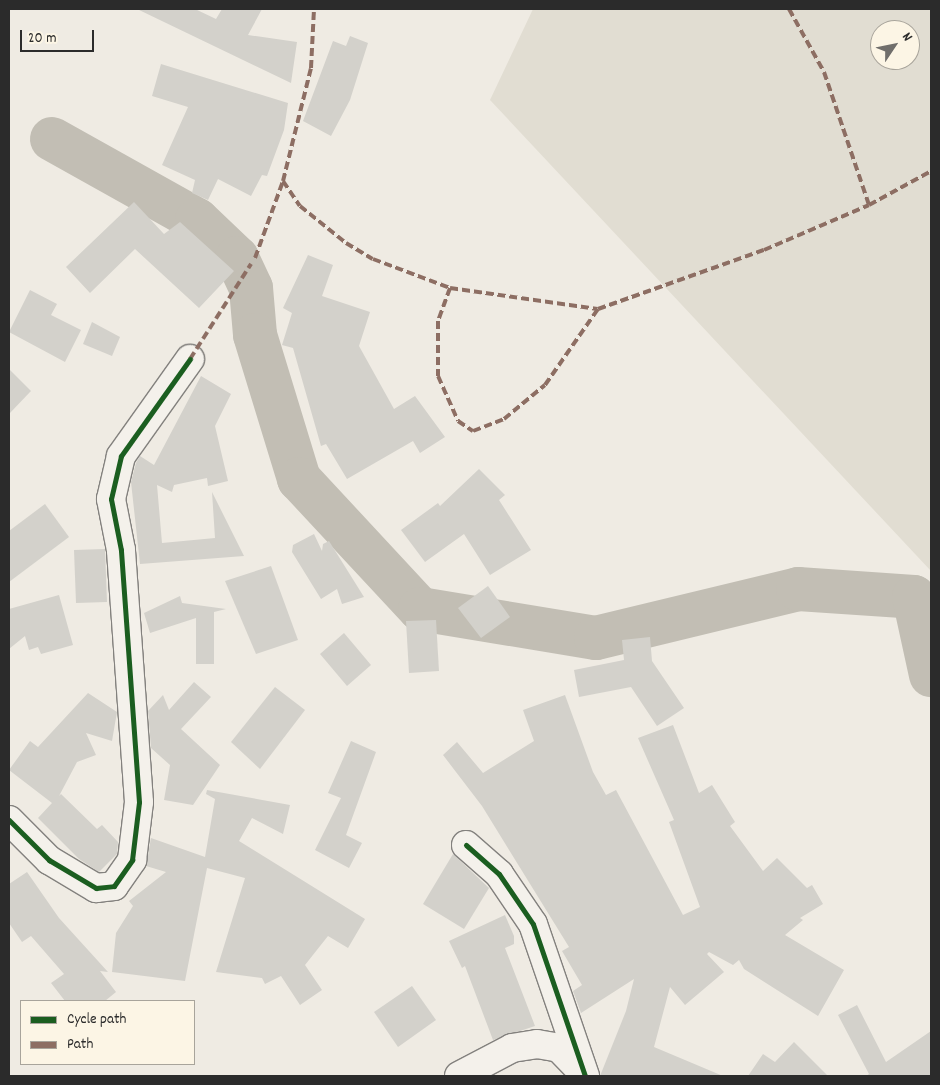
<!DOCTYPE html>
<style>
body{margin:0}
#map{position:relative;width:940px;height:1085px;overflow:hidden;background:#efebe3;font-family:Dekko,sans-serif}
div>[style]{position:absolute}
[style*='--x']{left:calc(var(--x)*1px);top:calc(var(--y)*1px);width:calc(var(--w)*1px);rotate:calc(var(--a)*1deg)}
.green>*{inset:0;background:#e1ddd2}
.river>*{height:44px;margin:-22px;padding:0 22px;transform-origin:22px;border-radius:22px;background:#c2beb4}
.building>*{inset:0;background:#d3d1cb}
.roads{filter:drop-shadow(1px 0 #83817e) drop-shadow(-1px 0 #83817e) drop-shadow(0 1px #83817e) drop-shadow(0 -1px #83817e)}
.minor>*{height:28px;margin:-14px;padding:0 14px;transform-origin:14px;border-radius:14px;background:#f4f1eb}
.quiet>*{height:4px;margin-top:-2px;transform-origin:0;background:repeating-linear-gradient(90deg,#8d6e63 0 8px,transparent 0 12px)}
.cycleway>*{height:5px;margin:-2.5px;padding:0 2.5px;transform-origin:2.5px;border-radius:2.5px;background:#1b5e20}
span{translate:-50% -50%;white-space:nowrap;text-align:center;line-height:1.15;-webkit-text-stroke:5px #fcf5e5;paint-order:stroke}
.frame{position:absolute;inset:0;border:10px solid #2b2b2b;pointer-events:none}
.legend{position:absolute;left:20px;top:1000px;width:175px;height:65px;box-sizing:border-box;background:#fcf5e5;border:1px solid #a8a49b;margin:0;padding:6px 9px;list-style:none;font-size:15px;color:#2b2b2b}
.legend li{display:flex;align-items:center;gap:10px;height:25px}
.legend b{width:25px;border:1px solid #a8a49b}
.north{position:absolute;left:870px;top:20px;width:50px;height:50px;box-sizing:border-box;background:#fcf5e5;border:1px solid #a8a49b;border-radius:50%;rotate:56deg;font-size:14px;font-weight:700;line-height:20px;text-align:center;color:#2b2b2b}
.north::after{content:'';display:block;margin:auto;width:18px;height:22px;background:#706e6b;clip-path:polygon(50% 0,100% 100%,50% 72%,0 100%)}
.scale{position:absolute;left:20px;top:30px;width:74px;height:22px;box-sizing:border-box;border:2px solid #2b2b2b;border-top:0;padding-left:6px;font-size:15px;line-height:18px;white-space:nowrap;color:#2b2b2b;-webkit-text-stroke:4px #fcf5e5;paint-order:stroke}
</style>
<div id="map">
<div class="green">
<div style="clip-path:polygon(evenodd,533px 9px,931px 9px,931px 571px,490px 100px,533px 9px,880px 30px,910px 30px,910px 60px,880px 60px,880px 30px)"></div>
</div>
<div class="river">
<div style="--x:52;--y:139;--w:166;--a:29.2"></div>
<div style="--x:197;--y:220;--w:55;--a:43.5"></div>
<div style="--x:237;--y:258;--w:33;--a:65"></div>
<div style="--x:251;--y:288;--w:47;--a:85.1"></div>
<div style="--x:255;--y:335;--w:151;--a:73"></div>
<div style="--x:299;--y:479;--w:178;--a:47.1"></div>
<div style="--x:420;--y:609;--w:178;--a:9.4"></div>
<div style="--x:596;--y:638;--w:208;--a:-13.6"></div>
<div style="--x:798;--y:589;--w:116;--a:3.9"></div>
<div style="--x:914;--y:597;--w:80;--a:77.7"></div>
</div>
<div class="building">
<div style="clip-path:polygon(137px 9px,195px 9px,216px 19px,222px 9px,262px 9px,248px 35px,297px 42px,291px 83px)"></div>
<div style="clip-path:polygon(350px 36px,368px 43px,350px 100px,331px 136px,303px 121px,333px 41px,346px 46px)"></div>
<div style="clip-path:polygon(161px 64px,288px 103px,284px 130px,267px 176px,262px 175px,251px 196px,218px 179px,208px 200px,192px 193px,195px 180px,162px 165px,188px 107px,152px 96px)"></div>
<div style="clip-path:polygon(134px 202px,164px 234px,180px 222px,234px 271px,199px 308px,135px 249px,90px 293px,66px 267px)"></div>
<div style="clip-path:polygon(308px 255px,333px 265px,322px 296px,370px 312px,359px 346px,394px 409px,415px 396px,445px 437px,420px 453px,413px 441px,347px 479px,326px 444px,321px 446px,293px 348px,282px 345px,292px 313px,283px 308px)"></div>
<div style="clip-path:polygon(30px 290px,57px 304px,51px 315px,81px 330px,65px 362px,9px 332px)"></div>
<div style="clip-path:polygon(92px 322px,120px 337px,112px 356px,83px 344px)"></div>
<div style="clip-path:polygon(9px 369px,31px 391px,9px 414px)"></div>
<div style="clip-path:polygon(201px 376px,231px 394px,215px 426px,228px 481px,208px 486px,207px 478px,174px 485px,172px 492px,157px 485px,162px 543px,215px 538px,212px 492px,244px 556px,140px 564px,131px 482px,136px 463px,140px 456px,154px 465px)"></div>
<div style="clip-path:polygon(479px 469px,505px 495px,499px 500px,531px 550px,490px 575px,464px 534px,425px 562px,401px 530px,438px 503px,440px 506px)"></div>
<div style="clip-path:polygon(45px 504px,69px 537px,9px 582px,9px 531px)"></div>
<div style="clip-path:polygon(314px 534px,322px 551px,323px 544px,329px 541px,364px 597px,342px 604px,337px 589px,321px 599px,292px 552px,293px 545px)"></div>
<div style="clip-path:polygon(105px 549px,107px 602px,76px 603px,74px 550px)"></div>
<div style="clip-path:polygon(271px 566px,298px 640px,256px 654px,225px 581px)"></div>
<div style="clip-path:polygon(488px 586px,510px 617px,481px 638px,458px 608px)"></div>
<div style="clip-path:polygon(59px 595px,73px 645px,41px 654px,38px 647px,29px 650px,25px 636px,9px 649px,9px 609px)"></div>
<div style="clip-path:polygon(180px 596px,182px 603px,226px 609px,214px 612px,214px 664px,196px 664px,196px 618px,150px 633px,144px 613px)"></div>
<div style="clip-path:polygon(436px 620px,439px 671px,409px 673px,406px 621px)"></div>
<div style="clip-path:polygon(344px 633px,371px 665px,347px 686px,320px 654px)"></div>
<div style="clip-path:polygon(650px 637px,652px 661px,684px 708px,657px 726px,631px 687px,579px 697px,574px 670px,624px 660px,622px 640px)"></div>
<div style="clip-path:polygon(194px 682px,211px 697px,181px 729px,220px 765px,193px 805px,164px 800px,170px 765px,151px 748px,148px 711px,163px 695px,169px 710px)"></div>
<div style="clip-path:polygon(275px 687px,305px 710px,260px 769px,231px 742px)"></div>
<div style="clip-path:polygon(88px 693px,117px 712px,112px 741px,86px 733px,96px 755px,77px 762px,59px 796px,61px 794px,97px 829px,102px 825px,118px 842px,117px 854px,99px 872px,79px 859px,38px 818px,52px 803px,9px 770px,30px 741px,38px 747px)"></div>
<div style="clip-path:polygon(565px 695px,593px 772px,606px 795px,616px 790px,683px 915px,700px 907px,669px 822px,674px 820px,638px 738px,673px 725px,699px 793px,712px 785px,735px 822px,730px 826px,763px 871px,777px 858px,807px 888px,812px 885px,823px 904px,800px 918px,803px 920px,785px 935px,844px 970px,818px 1016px,744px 969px,739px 960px,733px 965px,709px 952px,707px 954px,724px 972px,685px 1005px,670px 987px,654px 1047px,723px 1076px,600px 1076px,626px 1011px,634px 979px,581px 1013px,573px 991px,582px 985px,562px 951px,569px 947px,482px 806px,443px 755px,457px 742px,483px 773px,534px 741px,523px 710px)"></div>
<div style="clip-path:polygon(351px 741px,376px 752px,346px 835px,362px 843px,349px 868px,315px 850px,341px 798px,328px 793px)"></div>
<div style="clip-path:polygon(207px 790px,290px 805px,283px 834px,252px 818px,239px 841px,365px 919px,348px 948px,328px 936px,305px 965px,322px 990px,300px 1005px,281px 976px,265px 984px,262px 978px,216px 972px,245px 878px,207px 868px,185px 981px,112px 972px,116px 933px,133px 906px,129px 901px,166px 872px,146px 866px,151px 838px,205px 857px,215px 799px,206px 794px)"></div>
<div style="clip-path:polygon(453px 854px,489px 888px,464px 929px,423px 904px)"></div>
<div style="clip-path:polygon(27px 872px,59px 918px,108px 972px,100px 971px,116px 992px,105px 1001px,65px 1001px,51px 983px,64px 974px,31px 936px,22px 942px,9px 923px,9px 884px)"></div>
<div style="clip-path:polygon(505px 915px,514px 936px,514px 944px,505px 948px,535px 1026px,493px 1040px,465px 966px,462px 968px,449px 941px)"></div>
<div style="clip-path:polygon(412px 986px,436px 1020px,398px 1047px,374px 1012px)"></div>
<div style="clip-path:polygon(857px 1005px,886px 1062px,931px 1031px,931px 1076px,866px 1076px,869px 1074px,838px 1015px)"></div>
<div style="clip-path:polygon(794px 1042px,828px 1076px,748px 1076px,763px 1054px,775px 1062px)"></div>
</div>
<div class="roads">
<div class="minor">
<div style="--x:9;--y:820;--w:57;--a:45"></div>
<div style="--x:49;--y:860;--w:55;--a:30.8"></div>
<div style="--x:96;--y:888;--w:18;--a:-6"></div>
<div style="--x:114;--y:886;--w:32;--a:-55"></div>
<div style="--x:132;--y:860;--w:58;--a:-83.1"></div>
<div style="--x:139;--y:802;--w:253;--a:-94.1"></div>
<div style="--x:121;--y:550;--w:52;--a:-101.1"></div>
<div style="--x:111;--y:499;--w:44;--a:-76.9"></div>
<div style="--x:121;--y:456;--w:119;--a:-54.6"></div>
<div style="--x:466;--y:845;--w:44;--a:41.3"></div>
<div style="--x:499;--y:874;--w:60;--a:55.8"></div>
<div style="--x:533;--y:924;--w:161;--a:71.1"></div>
<div style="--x:459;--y:1076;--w:60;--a:-27.8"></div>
<div style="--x:512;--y:1048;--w:25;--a:-9"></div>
<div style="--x:537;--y:1044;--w:22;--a:10"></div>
<div style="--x:559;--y:1048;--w:32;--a:46"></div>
</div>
</div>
<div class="quiet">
<div style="--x:789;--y:9;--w:72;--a:60.9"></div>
<div style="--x:824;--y:72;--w:140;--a:71.3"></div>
<div style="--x:283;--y:181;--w:30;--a:56"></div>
<div style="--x:300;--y:206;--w:59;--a:38.8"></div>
<div style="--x:346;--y:243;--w:31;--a:31"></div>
<div style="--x:373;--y:259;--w:82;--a:20.6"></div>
<div style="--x:450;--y:288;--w:149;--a:8.1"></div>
<div style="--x:598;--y:309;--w:176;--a:-19.6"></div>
<div style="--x:764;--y:250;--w:114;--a:-23.2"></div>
<div style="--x:869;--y:205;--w:71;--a:-28.7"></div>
<div style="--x:255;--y:258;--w:82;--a:-70"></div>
<div style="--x:283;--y:181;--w:116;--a:-76.1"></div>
<div style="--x:311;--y:68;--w:59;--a:-87.1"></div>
<div style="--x:450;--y:288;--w:35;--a:110"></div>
<div style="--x:438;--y:321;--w:55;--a:90"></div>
<div style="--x:438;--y:376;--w:49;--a:66"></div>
<div style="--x:458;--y:421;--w:18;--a:34"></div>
<div style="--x:473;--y:431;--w:33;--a:-21"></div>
<div style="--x:504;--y:419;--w:53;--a:-39.7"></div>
<div style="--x:545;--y:385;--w:93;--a:-55.1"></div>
<div style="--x:190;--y:359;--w:113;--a:-57.3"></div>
</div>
<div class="cycleway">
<div style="--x:9;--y:820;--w:57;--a:45"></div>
<div style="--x:49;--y:860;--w:55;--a:30.8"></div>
<div style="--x:96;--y:888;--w:18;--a:-6"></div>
<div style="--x:114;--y:886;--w:32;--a:-55"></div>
<div style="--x:132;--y:860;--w:58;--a:-83.1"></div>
<div style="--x:139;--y:802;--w:253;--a:-94.1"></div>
<div style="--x:121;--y:550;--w:52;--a:-101.1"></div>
<div style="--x:111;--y:499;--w:44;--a:-76.9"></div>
<div style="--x:121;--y:456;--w:119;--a:-54.6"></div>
<div style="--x:466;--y:845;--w:44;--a:41.3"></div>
<div style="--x:499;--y:874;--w:60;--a:55.8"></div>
<div style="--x:533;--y:924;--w:161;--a:71.1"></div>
</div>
<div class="frame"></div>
<ul class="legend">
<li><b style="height:6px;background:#1b5e20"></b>Cycle path</li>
<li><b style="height:6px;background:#8d6e63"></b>Path</li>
</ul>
<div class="north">N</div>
<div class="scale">20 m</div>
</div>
